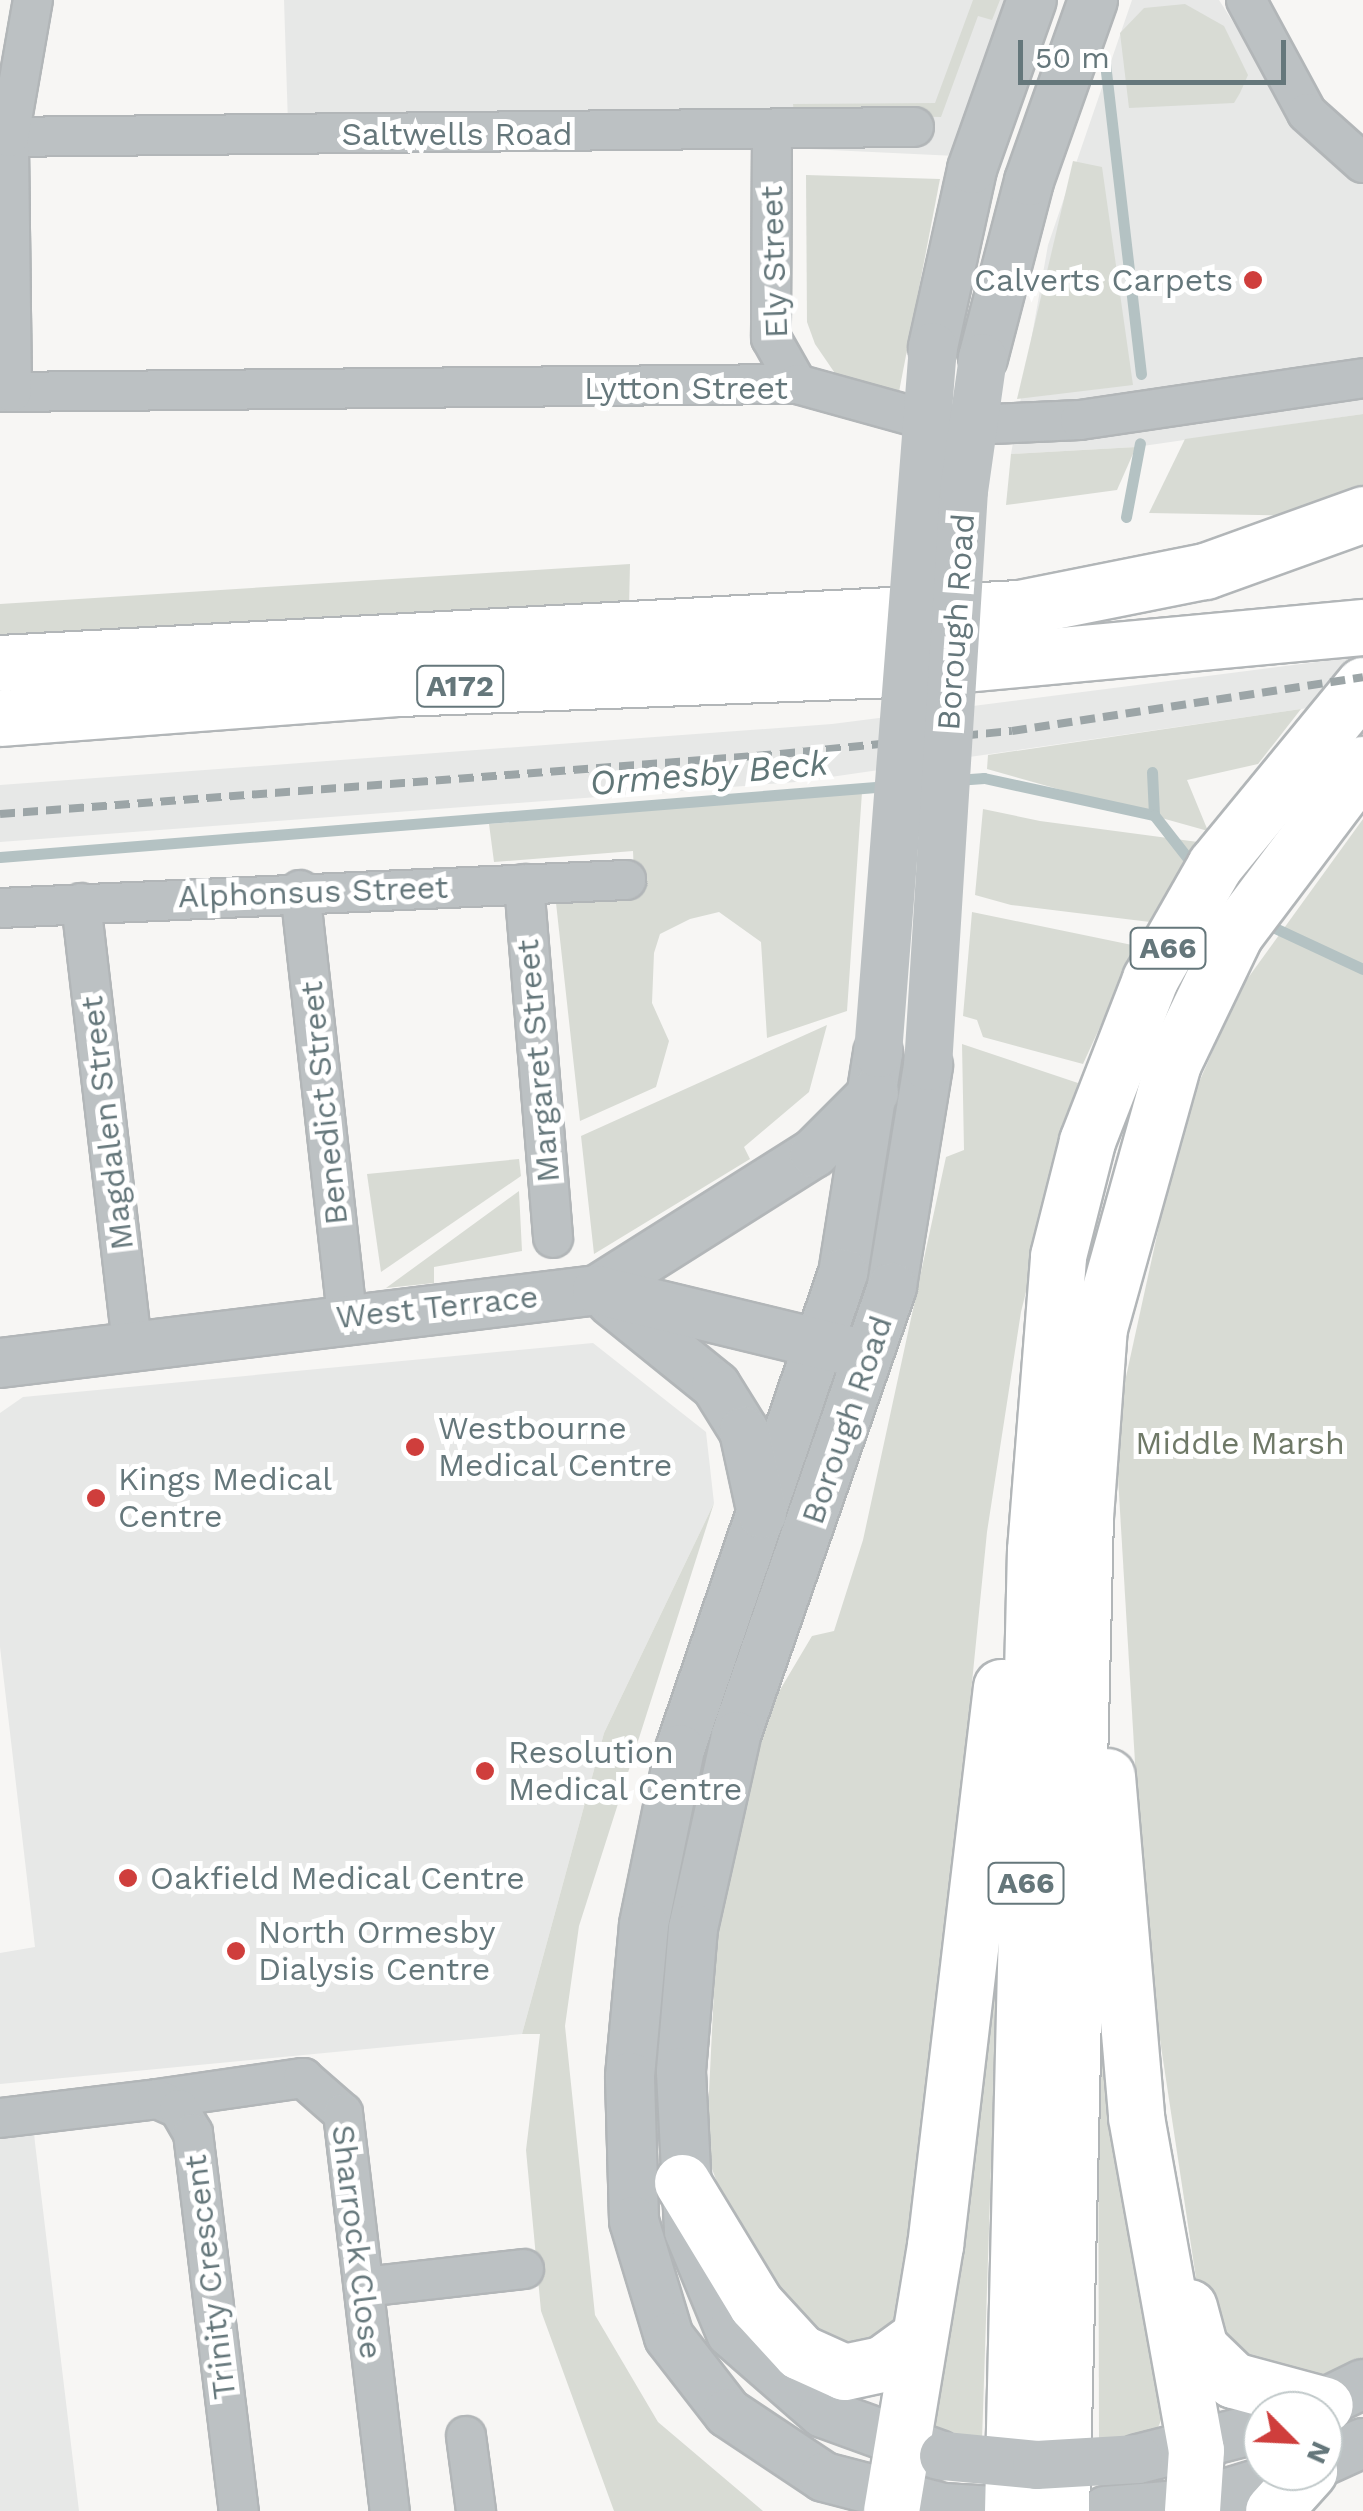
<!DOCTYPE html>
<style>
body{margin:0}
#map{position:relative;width:1363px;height:2511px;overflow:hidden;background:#f7f6f4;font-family:"Work Sans",sans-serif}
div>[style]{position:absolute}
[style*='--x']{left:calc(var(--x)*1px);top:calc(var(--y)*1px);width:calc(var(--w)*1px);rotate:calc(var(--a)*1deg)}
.built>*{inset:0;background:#e7e8e7}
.green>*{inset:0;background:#d8dbd4}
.stream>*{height:11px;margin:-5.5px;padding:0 5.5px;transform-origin:5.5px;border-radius:5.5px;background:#b4c2c3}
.roads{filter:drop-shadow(2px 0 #b2b6b8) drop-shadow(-2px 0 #b2b6b8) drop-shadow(0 2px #b2b6b8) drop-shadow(0 -2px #b2b6b8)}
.minor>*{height:38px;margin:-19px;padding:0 19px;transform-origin:19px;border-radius:19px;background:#bcc1c3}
.tertiary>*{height:48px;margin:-24px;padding:0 24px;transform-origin:24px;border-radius:24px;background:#bcc1c3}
.trunk>*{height:55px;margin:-27.5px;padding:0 27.5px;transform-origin:27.5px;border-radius:27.5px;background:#fff}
.rail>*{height:8px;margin-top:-4px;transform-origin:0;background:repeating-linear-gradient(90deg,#9ca5a7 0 15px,transparent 0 23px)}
.tertiary-bridge>*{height:48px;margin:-24px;padding:0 24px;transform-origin:24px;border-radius:24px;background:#bcc1c3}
.dots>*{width:28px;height:28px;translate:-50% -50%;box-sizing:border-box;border:5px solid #fff;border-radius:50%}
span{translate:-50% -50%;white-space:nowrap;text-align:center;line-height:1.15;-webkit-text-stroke:10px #fff;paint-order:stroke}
.shield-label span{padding:2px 8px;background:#fff;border:2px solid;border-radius:8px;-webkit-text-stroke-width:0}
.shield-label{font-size:30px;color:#65777b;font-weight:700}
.street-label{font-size:32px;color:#65777b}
.poi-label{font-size:32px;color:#65777b}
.right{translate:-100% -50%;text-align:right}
.left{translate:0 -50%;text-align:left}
.park-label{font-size:32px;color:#6f7967}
.water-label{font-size:35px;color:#607677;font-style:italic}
.north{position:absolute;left:1243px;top:2391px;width:100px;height:100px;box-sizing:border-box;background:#fff;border:2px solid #c1c9ca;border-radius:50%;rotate:114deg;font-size:28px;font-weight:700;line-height:40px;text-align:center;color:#65777b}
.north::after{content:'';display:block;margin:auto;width:35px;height:45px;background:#cf3e3c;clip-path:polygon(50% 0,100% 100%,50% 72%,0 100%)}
.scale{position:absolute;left:1018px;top:40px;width:268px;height:45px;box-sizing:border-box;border:5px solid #65777b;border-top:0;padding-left:12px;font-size:30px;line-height:35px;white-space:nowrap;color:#65777b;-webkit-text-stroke:8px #fff;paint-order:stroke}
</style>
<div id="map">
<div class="built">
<div style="clip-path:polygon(284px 0,1026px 0,956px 156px,288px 124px)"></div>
<div style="clip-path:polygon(1132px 0,1219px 0,1307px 138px,1363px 177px,1363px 414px,1136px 447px,1011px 454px,1048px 245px)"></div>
<div style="clip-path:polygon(1363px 656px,1363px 700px,796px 782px,0 842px,0 785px,832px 724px)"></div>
<div style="clip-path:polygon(593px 1343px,706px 1432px,714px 1503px,604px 1733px,522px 2034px,0 2084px,0 1953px,35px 1947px,0 1647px,0 1413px,23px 1397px)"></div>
<div style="clip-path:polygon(34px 2132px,35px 2143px,79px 2511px,0 2511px,0 2136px)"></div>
</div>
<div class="green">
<div style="clip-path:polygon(973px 0,1000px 0,992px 20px,978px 16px,941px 117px,794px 114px,793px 104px,935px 103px)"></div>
<div style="clip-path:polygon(1185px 4px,1224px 26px,1248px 75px,1240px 93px,1234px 103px,1129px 108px,1120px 33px,1144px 8px)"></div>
<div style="clip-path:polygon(1073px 161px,1102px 167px,1133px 385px,1017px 399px)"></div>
<div style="clip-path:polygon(806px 175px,940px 179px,898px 397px,843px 385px,815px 344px,807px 322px)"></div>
<div style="clip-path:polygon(1363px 414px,1363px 496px,1307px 516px,1149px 513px,1185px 439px)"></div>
<div style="clip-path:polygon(1136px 447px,1117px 490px,1006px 505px,1011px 454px)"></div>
<div style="clip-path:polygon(630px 564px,629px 607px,0 659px,0 604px)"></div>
<div style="clip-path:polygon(1301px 709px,1258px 764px,1187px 780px,1208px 831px,987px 769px,988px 755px)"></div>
<div style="clip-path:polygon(862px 792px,847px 1011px,767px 1038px,761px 942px,719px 912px,690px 919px,660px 934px,654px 953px,652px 1003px,669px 1041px,656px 1087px,580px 1121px,556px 903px,635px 898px,633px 851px,494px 862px,489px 824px)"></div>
<div style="clip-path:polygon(983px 809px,1040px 821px,1198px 842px,1150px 922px,1011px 905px,975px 895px)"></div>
<div style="clip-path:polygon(1363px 819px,1363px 2362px,1328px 2381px,1296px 2384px,1204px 2331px,1146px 1947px,1115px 1427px,1182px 1121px,1240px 989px)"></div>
<div style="clip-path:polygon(972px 912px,1137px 946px,1083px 1064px,983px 1037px,977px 1020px,963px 1016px)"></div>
<div style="clip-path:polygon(827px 1025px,809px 1092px,744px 1147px,750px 1159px,594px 1254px,581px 1136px)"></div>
<div style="clip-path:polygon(962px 1044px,1078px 1083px,1021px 1312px,987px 1532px,928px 2124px,894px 2336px,817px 2351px,726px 2206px,706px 2153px,718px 1909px,771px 1705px,812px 1636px,834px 1631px,863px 1540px,946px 1157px,964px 1150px)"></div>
<div style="clip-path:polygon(519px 1159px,521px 1176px,381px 1272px,367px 1174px)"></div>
<div style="clip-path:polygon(519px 1191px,522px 1251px,434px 1267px,434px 1283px,386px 1288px)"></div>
<div style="clip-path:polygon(714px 1503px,579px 1926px,565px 2026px,595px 2315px,658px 2422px,763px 2511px,614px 2511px,541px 2311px,526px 2150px,540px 2034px,522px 2034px,604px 1733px)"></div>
<div style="clip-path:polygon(994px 1879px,1005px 2008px,996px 2016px,982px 2441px,946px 2435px,929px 2421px)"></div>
<div style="clip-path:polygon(1098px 2023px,1116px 2024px,1164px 2413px,1157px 2430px,1099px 2442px)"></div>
</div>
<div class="stream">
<div style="--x:1105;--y:63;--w:313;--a:83.4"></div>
<div style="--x:1126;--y:517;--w:75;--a:-79.3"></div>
<div style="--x:1152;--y:772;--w:43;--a:87.3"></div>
<div style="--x:956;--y:780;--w:28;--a:-4"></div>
<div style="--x:984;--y:778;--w:174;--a:12.3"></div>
<div style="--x:1154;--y:815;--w:70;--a:52"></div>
<div style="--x:0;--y:857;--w:891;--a:-4.57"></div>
<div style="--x:1264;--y:923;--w:109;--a:24.9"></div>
</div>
<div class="roads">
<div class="minor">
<div style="--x:1246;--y:0;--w:128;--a:61.6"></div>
<div style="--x:1307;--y:113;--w:75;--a:41.8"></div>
<div style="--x:772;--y:133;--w:205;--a:90.3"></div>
<div style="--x:771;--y:338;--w:53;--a:60.5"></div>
<div style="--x:0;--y:137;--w:914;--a:-0.63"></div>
<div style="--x:0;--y:392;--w:797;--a:-0.58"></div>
<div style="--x:797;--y:384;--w:157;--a:15.5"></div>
<div style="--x:948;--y:426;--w:132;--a:-2.6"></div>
<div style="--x:1080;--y:420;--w:286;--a:-8.4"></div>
<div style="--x:12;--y:392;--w:255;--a:-90.7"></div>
<div style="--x:9;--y:137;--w:139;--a:-80.1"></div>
<div style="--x:524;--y:884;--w:355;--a:85.3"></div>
<div style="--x:300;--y:890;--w:430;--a:83.7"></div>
<div style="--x:81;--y:903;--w:444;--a:83.4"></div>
<div style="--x:0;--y:908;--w:627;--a:-2.56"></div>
<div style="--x:157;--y:2099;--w:148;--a:-8.2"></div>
<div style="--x:303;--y:2078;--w:53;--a:41.2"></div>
<div style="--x:343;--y:2113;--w:401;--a:83.3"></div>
<div style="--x:0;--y:2118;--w:158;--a:-6.9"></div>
<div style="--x:157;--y:2099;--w:24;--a:24"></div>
<div style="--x:179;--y:2109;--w:28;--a:60"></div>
<div style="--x:193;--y:2133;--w:381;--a:83.1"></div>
<div style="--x:364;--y:2287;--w:161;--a:-6.4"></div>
<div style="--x:466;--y:2436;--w:76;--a:82.4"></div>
</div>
<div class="tertiary">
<div style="--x:933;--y:347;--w:182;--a:-77.6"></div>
<div style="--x:972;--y:169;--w:179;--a:-70.5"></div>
<div style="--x:983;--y:358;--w:183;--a:-75.4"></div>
<div style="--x:1029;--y:181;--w:192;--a:-70.5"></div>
<div style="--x:878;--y:1053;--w:223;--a:99"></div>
<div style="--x:843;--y:1273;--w:503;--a:108.9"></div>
<div style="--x:680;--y:1749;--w:180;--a:101.6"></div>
<div style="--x:644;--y:1925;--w:153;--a:95.3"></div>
<div style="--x:630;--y:2077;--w:144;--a:88.4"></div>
<div style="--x:634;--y:2221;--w:121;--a:73.2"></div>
<div style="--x:669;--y:2337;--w:96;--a:52.2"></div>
<div style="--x:728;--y:2413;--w:115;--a:33.7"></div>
<div style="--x:824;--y:2477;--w:123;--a:14.6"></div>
<div style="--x:943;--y:2508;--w:51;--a:3.4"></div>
<div style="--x:928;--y:1066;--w:224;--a:99.3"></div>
<div style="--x:892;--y:1287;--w:475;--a:109.2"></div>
<div style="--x:736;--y:1736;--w:197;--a:102.6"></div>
<div style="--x:693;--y:1928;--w:144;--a:94.8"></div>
<div style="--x:681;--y:2072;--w:159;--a:87.1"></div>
<div style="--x:689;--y:2231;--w:110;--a:67.6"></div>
<div style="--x:731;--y:2333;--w:122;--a:41"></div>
<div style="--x:823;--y:2413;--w:123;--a:19.9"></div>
<div style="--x:597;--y:1290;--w:257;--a:-32.3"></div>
<div style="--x:814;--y:1153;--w:85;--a:-45"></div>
<div style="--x:611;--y:1301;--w:135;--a:39"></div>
<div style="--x:716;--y:1386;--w:53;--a:58.1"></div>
<div style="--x:744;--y:1431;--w:85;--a:77.8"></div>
<div style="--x:0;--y:1363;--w:601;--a:-6.97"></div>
<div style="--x:597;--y:1290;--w:260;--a:13.6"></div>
<div style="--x:1308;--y:2411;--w:61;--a:-26.1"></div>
<div style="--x:1138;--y:2459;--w:129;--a:-14.4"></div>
<div style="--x:1323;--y:2461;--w:44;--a:-24.2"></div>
<div style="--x:1105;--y:2511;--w:87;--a:-4.6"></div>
<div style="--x:1192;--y:2504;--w:112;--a:-17.1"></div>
</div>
<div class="trunk">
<div style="--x:0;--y:663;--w:1020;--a:-3.09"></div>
<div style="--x:1019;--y:608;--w:190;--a:-11.3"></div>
<div style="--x:1205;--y:571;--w:168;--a:-19.8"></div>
<div style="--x:0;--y:718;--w:400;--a:-4.3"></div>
<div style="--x:399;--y:688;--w:521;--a:-2.2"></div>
<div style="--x:920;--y:668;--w:445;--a:-5.3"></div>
<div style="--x:1107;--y:1776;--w:342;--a:85.1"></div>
<div style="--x:1136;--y:2117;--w:338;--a:79.8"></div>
<div style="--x:1196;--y:2450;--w:61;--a:93.8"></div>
<div style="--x:682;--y:2182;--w:143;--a:58.8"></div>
<div style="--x:756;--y:2304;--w:65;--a:47.5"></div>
<div style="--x:800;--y:2352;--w:48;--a:24.4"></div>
<div style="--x:844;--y:2372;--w:39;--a:-12"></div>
<div style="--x:882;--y:2364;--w:39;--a:-36"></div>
<div style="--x:1189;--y:2307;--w:42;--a:75"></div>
<div style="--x:1200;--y:2348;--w:46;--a:44.1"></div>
<div style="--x:1233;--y:2380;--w:95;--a:15.2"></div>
<div style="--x:891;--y:2511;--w:269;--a:-80.6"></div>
<div style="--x:935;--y:2246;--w:563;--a:-83.27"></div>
<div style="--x:1012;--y:2511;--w:961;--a:-88.63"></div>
<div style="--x:1035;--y:1550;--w:295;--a:-85.5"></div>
<div style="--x:1058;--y:1256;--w:119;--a:-75.8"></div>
<div style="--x:1087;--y:1141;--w:174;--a:-68.7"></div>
<div style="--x:1150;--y:979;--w:131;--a:-60.3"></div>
<div style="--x:1215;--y:865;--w:233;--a:-50.6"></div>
<div style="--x:1061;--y:2511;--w:994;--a:-88.62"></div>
<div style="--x:1085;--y:1517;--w:190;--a:-85.8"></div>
<div style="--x:1099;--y:1328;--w:275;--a:-74.4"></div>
<div style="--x:1173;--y:1063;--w:143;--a:-64.3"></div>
<div style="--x:1235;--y:934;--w:213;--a:-53"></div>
<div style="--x:1273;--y:2511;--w:54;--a:-48"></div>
</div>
</div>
<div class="rail">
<div style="--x:0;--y:814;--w:782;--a:-4.4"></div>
<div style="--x:780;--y:754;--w:233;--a:-5.7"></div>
<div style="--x:1012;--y:731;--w:355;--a:-8.7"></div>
</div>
<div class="tertiary-bridge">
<div style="--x:878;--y:1053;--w:708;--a:-85.55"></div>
<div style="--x:928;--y:1066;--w:576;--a:-86.42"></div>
<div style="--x:964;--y:491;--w:134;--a:-81.9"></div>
<div style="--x:944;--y:2456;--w:93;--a:5.5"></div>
<div style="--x:1037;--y:2465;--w:101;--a:-3.4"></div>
</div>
<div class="dots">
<div style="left:1253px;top:280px;background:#cf3e3c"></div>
<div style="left:415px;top:1447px;background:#cf3e3c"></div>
<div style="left:96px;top:1498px;background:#cf3e3c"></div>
<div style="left:485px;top:1771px;background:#cf3e3c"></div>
<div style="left:128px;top:1878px;background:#cf3e3c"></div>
<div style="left:236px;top:1951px;background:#cf3e3c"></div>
</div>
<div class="shield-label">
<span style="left:460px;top:686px">A172</span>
<span style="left:1168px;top:948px">A66</span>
<span style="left:1026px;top:1883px">A66</span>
</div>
<div class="street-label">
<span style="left:457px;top:134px">Saltwells Road</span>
<span style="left:774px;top:262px;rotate:-92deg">Ely Street</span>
<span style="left:686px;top:388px">Lytton Street</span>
<span style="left:956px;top:622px;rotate:-86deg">Borough Road</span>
<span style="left:313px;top:892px;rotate:-2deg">Alphonsus Street</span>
<span style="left:538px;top:1061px;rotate:-95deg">Margaret Street</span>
<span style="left:324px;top:1103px;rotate:-96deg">Benedict Street</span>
<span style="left:107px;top:1123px;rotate:-97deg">Magdalen Street</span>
<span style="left:437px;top:1307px;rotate:-6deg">West Terrace</span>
<span style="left:847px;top:1420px;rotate:-71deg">Borough Road</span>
<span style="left:357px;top:2242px;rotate:83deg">Sharrock Close</span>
<span style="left:210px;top:2277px;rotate:-97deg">Trinity Crescent</span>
</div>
<div class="poi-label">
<span class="right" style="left:1233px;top:280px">Calverts Carpets</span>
<span class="left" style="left:438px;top:1447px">Westbourne<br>Medical Centre</span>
<span class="left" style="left:118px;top:1498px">Kings Medical<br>Centre</span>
<span class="left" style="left:508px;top:1771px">Resolution<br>Medical Centre</span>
<span class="left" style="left:150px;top:1878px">Oakfield Medical Centre</span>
<span class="left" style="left:258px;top:1951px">North Ormesby<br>Dialysis Centre</span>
</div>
<div class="park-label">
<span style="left:1240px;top:1443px">Middle Marsh</span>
</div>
<div class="water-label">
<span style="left:709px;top:773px;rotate:-5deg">Ormesby Beck</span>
</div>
<div class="north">N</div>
<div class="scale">50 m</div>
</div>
